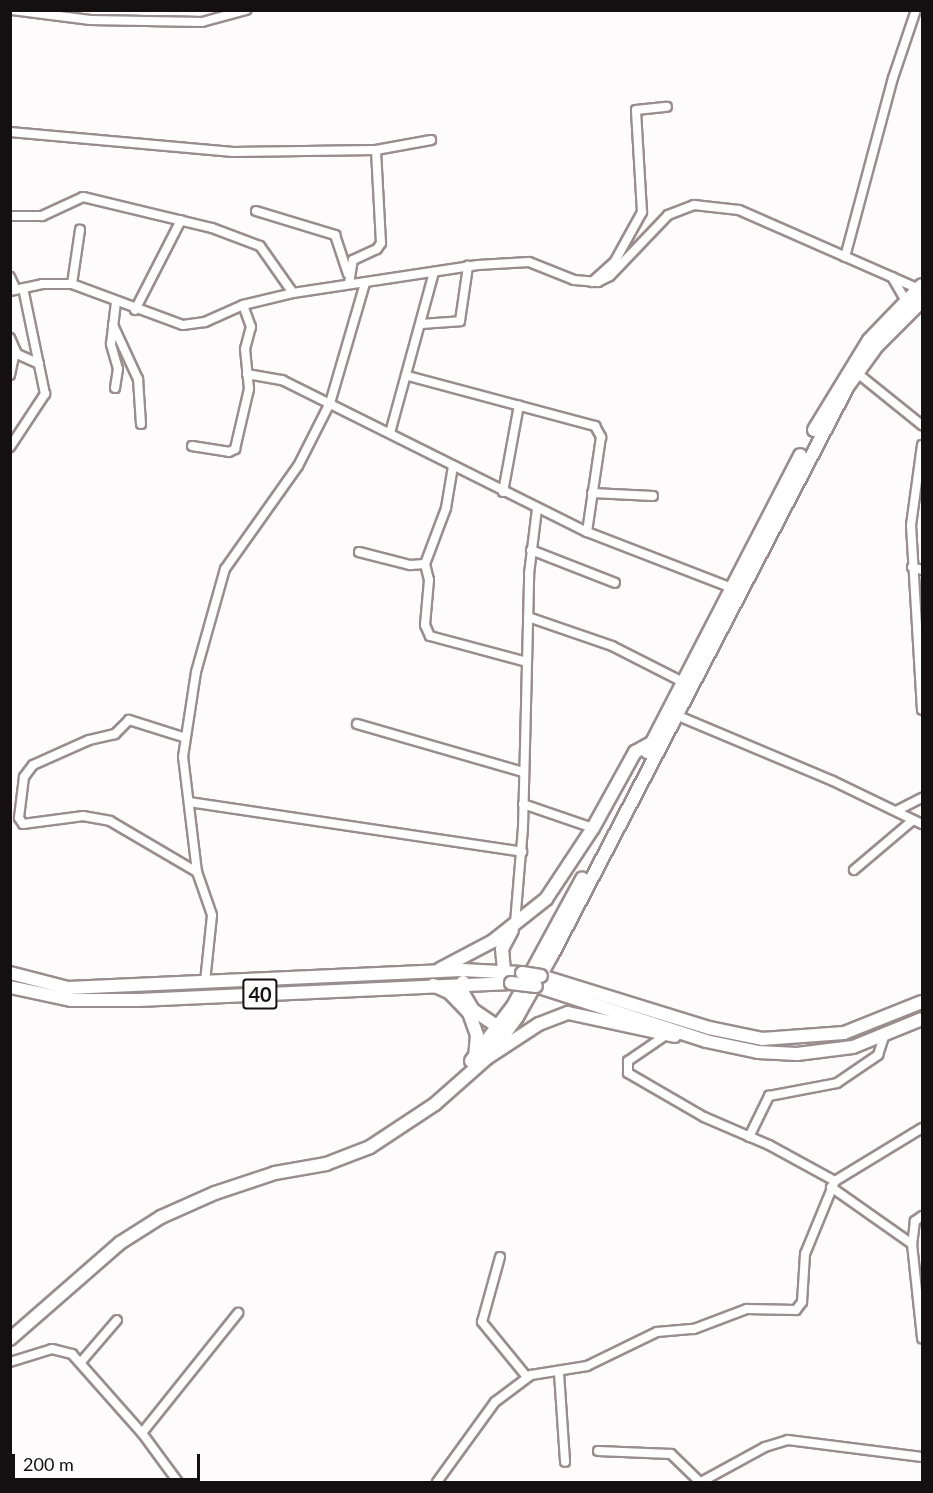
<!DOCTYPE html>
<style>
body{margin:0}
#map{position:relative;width:933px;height:1493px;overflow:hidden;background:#fdfbfb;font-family:Lato,sans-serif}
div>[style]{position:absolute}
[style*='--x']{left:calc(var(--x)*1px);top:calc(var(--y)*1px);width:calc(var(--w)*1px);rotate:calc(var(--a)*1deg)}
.roads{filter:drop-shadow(2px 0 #9a8d8f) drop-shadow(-2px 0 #9a8d8f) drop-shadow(0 2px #9a8d8f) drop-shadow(0 -2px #9a8d8f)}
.minor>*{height:8px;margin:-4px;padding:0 4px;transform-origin:4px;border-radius:4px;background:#fff}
.primary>*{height:12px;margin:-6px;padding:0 6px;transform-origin:6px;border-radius:6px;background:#fff}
.trunk>*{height:12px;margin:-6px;padding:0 6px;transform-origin:6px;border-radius:6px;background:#fff}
.bridges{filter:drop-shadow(2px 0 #9a8d8f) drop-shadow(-2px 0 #9a8d8f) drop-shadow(0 2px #9a8d8f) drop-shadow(0 -2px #9a8d8f)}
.trunk-bridge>*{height:12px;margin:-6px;padding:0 6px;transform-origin:6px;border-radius:6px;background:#fff}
span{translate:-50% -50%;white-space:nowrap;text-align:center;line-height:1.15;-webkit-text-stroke:5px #fdfbfb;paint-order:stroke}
.shield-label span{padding:2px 4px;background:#fdfbfb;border:2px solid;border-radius:4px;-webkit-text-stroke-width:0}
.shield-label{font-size:20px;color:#140f10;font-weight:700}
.frame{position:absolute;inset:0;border:12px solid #140f10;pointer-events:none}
.scale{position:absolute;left:12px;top:1454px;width:188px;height:27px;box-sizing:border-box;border:3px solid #140f10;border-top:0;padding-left:8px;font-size:18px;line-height:21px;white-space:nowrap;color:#140f10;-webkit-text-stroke:4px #fdfbfb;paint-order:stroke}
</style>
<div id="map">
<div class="roads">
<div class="minor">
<div style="--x:12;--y:10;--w:79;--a:7.3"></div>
<div style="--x:90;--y:20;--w:112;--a:1"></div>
<div style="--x:202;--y:22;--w:46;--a:-15.3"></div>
<div style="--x:10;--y:132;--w:224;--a:5.1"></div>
<div style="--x:233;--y:152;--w:143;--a:-0.8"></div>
<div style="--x:376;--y:150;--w:56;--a:-10.3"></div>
<div style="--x:256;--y:211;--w:83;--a:16.9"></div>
<div style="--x:335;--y:235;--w:41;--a:71.6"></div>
<div style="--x:10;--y:216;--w:32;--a:0"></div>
<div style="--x:42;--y:216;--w:45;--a:-24.9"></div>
<div style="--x:83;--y:197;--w:133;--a:13.5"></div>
<div style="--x:212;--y:228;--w:51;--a:20.6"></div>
<div style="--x:260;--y:246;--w:57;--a:54.9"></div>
<div style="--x:845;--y:257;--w:185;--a:-75"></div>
<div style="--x:893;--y:78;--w:72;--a:-71.3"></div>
<div style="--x:10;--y:277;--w:14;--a:65"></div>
<div style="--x:892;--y:277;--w:28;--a:60"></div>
<div style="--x:592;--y:282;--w:31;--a:-42"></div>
<div style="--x:615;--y:261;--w:56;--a:-61.1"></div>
<div style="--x:642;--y:212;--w:102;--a:-93.4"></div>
<div style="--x:636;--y:110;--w:31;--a:-6"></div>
<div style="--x:72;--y:284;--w:55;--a:-81.6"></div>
<div style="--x:349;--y:284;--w:24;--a:-81"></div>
<div style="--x:353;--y:260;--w:26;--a:-25"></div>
<div style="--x:377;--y:249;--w:7;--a:-56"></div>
<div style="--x:381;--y:243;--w:93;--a:-93.1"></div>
<div style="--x:10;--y:291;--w:33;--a:-12"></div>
<div style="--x:42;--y:284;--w:30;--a:0"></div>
<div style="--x:72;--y:284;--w:118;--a:20.3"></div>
<div style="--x:183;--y:325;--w:22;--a:-8"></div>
<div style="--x:205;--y:322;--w:42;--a:-24.1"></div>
<div style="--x:243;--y:305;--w:51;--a:-13.5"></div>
<div style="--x:293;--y:293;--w:187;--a:-8.6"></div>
<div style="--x:478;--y:265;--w:51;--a:-3.4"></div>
<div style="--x:529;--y:262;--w:48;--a:21.8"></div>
<div style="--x:574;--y:280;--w:24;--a:5"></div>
<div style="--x:598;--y:282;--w:13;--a:-27"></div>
<div style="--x:610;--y:276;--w:84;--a:-46.4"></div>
<div style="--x:668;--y:215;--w:28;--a:-21"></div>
<div style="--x:694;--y:205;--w:45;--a:6.3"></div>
<div style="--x:739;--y:210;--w:199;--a:23.7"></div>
<div style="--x:135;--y:310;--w:101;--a:-62.9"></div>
<div style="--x:421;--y:324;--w:39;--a:-4"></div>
<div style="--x:460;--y:321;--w:56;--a:-81.7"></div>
<div style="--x:113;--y:325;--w:60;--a:65.2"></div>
<div style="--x:138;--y:379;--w:45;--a:86.2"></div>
<div style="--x:10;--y:338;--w:17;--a:66"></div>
<div style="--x:17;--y:354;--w:24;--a:24"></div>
<div style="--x:856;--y:372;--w:85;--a:38.8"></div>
<div style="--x:247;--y:374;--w:36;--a:10"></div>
<div style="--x:282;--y:380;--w:341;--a:26.5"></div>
<div style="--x:587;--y:532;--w:159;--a:21.1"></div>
<div style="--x:10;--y:375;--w:25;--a:-78"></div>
<div style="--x:408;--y:376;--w:194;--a:15"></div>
<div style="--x:595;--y:426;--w:13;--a:61"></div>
<div style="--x:601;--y:437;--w:96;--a:98.4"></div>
<div style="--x:115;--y:388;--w:19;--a:-81"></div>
<div style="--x:118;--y:369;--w:26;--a:-106"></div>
<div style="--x:111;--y:344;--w:42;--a:-83.2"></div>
<div style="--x:390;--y:433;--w:167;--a:-74.7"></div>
<div style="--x:922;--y:445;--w:81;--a:97.8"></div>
<div style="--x:911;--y:525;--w:185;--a:86.6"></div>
<div style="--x:192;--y:446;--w:37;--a:9"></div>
<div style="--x:229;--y:452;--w:7;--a:-27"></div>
<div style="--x:235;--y:449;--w:62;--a:-76.9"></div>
<div style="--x:249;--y:389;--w:40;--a:-95.7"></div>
<div style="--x:245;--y:349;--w:23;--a:-75"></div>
<div style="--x:251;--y:327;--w:23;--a:-110"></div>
<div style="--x:10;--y:447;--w:64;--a:-56.6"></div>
<div style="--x:45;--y:394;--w:108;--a:-101.7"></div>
<div style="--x:503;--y:492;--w:88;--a:-79.6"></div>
<div style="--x:592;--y:493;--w:61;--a:2.8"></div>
<div style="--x:531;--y:550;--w:90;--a:21.4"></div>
<div style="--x:359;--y:552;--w:53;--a:14.3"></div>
<div style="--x:410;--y:565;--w:15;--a:-4"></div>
<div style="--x:425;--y:564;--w:60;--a:-69.4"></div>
<div style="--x:446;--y:508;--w:43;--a:-80.5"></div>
<div style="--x:425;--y:564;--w:16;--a:76"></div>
<div style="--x:429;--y:580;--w:45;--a:95.1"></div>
<div style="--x:425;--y:625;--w:12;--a:66"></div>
<div style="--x:430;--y:636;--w:100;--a:15"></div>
<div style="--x:912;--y:567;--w:10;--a:17"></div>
<div style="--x:528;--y:617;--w:89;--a:19"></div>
<div style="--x:612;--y:646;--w:77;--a:26.9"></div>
<div style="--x:676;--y:715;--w:170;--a:22.8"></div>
<div style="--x:833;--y:781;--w:99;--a:25.8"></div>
<div style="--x:357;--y:724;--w:173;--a:16.1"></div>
<div style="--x:183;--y:737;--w:57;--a:-162.5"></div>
<div style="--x:129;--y:720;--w:20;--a:135"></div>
<div style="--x:115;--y:734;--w:27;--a:167"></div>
<div style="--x:89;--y:740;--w:61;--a:155.9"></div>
<div style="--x:33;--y:765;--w:15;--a:127"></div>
<div style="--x:24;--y:777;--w:41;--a:97"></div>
<div style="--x:19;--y:818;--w:7;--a:56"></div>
<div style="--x:23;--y:824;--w:61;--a:-7.6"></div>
<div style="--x:83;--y:816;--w:27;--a:10"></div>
<div style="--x:110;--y:821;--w:101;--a:30.4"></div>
<div style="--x:189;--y:802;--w:337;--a:8.5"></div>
<div style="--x:523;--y:804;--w:74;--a:18.9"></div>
<div style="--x:898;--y:810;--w:27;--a:-27"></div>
<div style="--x:854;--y:870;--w:77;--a:-40.3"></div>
<div style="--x:515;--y:923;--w:95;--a:-85.2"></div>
<div style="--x:523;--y:828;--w:254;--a:-88.6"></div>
<div style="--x:529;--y:574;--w:65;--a:-83"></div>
<div style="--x:205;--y:982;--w:67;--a:-84"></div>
<div style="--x:212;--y:915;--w:46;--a:-109.2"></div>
<div style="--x:197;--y:872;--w:116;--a:-96.9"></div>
<div style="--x:183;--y:757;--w:86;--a:-81.3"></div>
<div style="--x:196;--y:672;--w:107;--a:-74.3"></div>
<div style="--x:225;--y:569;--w:126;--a:-54.7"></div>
<div style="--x:298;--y:466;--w:71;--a:-63.1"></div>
<div style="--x:330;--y:403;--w:125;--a:-73.7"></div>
<div style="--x:666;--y:1035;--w:46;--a:145.6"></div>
<div style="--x:628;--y:1061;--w:12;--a:90"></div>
<div style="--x:628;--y:1073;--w:88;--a:30.1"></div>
<div style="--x:704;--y:1117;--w:71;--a:23.3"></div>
<div style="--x:769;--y:1145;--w:75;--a:28.6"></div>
<div style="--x:749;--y:1137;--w:46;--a:-64"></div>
<div style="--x:769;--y:1096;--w:69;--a:-10.8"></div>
<div style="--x:837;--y:1083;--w:50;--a:-34.3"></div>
<div style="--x:878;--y:1055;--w:19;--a:-72"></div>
<div style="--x:831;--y:1187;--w:99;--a:35.1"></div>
<div style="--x:922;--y:1216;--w:9;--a:144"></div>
<div style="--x:915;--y:1221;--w:23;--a:97"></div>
<div style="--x:912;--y:1244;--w:95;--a:83.9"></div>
<div style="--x:500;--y:1257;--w:67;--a:105.5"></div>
<div style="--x:482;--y:1322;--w:71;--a:50.7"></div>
<div style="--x:10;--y:1362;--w:44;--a:-17.2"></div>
<div style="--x:52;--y:1349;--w:21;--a:14"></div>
<div style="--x:72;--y:1354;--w:106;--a:48.5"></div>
<div style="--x:142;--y:1433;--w:154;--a:-51.3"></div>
<div style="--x:81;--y:1362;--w:55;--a:-49.4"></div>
<div style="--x:559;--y:1373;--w:89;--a:86.1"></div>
<div style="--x:142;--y:1433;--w:61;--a:53.7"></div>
<div style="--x:598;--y:1451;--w:73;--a:2.4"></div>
<div style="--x:671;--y:1454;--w:40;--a:44"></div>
<div style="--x:437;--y:1482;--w:99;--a:-54.1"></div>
<div style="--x:495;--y:1402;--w:45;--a:-36.9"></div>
<div style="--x:531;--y:1375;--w:57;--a:-9.1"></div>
<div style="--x:587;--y:1366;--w:78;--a:-25.9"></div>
<div style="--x:657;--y:1332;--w:37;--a:-5"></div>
<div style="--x:694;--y:1329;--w:57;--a:-20.7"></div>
<div style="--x:747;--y:1309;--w:49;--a:1.2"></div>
<div style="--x:796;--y:1310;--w:10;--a:-53"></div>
<div style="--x:802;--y:1302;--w:48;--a:-86.4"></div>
<div style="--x:805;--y:1254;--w:79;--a:-67.7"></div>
<div style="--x:835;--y:1181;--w:102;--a:-31.3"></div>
<div style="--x:701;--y:1482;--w:73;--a:-28.7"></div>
<div style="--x:765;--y:1447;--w:24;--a:-17"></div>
<div style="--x:788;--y:1440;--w:135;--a:7.2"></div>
</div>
<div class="primary">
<div style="--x:814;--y:430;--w:105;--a:-58.6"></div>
<div style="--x:869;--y:340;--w:76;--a:-46.1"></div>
<div style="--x:647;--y:752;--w:334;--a:-62.7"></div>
<div style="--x:471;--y:1061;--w:69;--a:-52.6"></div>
<div style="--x:513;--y:1006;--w:145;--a:-61.5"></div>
<div style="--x:10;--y:1339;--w:146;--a:-41.1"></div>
<div style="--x:120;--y:1243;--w:49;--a:-32.4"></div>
<div style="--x:161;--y:1217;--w:59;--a:-24"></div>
<div style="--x:215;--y:1193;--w:63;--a:-18.4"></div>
<div style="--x:275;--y:1173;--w:52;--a:-10"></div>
<div style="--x:326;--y:1164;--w:47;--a:-21.1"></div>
<div style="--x:370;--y:1147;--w:78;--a:-33.5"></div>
<div style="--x:435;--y:1104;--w:69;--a:-41.5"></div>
<div style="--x:487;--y:1058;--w:51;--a:-53.8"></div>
<div style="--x:517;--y:1017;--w:71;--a:-60.6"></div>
<div style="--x:552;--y:955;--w:641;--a:-62.52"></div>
<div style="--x:848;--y:386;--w:49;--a:-54.1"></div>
<div style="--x:877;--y:346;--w:64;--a:-45"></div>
</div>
<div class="trunk">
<div style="--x:440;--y:969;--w:60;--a:-27.8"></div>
<div style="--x:493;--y:941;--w:68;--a:-38.4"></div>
<div style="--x:546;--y:899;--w:85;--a:-56.5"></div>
<div style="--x:593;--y:828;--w:87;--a:-61.1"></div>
<div style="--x:635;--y:752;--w:18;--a:-29"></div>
<div style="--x:504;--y:971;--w:22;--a:-95"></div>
<div style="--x:502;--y:949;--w:21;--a:-62"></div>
<div style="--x:10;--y:973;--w:60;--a:14.5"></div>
<div style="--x:68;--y:988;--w:394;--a:-2.6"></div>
<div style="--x:462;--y:970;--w:60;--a:2.9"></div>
<div style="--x:541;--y:976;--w:176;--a:17.2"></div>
<div style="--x:709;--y:1028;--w:54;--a:11.7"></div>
<div style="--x:762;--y:1039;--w:82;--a:-4.2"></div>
<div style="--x:844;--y:1033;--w:84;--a:-21.7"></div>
<div style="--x:463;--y:982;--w:11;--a:90"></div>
<div style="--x:463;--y:993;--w:20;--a:60"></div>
<div style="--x:473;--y:1010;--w:32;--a:34"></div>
<div style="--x:433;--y:985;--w:17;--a:24"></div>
<div style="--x:449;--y:992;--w:29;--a:46"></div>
<div style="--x:469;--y:1013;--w:23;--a:70"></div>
<div style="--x:477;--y:1035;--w:22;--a:95"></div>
<div style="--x:536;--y:986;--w:179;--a:17.9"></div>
<div style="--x:706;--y:1041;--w:53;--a:11.9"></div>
<div style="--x:758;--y:1052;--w:39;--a:3"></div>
<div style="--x:797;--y:1054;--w:56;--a:-7.1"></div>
<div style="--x:853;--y:1047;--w:74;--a:-22.1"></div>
<div style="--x:10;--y:987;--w:62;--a:12"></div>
<div style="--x:71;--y:1000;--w:68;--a:0"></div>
<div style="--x:139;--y:1000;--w:372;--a:-2.6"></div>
<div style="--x:487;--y:1058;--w:62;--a:-33.2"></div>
<div style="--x:539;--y:1024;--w:31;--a:-21"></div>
<div style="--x:568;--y:1013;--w:109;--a:12.1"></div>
</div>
</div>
<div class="bridges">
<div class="trunk-bridge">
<div style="--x:522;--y:973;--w:19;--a:9"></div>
<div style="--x:511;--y:983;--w:25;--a:7"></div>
</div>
</div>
<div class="shield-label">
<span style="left:260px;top:994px">40</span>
</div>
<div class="frame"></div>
<div class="scale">200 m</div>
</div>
